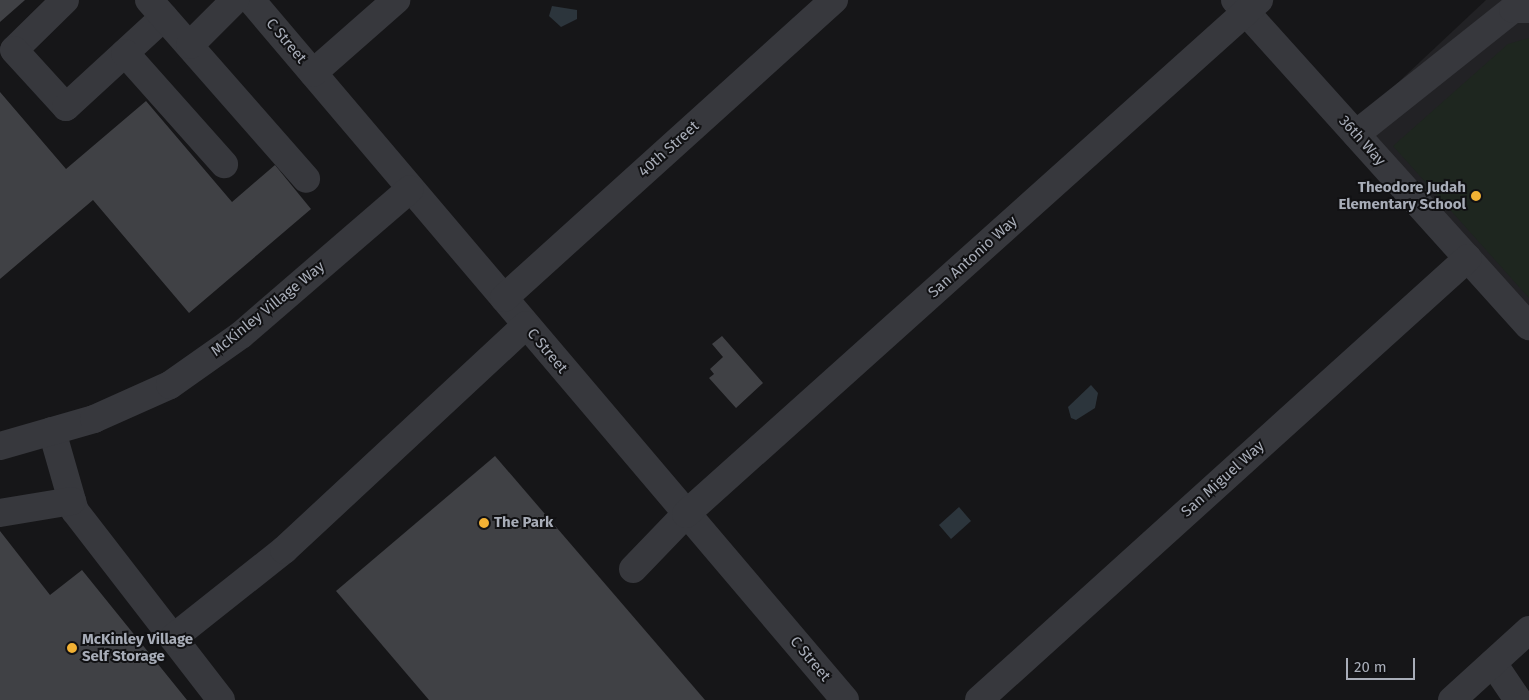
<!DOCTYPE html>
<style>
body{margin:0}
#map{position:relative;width:1529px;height:700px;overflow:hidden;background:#161618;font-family:"Fira Sans",sans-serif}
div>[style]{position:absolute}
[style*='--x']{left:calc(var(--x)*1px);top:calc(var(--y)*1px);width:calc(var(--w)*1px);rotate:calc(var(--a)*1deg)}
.built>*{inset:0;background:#222225}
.green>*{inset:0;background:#1e261f}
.water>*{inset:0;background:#2c353c}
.building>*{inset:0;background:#404145}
.minor>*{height:28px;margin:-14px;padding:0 14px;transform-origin:14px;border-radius:14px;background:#37383d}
.dots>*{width:14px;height:14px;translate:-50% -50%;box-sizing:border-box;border:2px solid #111113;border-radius:50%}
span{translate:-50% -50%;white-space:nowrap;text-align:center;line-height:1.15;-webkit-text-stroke:4px #111113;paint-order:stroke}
.street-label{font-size:15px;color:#a8adb8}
.poi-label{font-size:15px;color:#a8adb8;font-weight:700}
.right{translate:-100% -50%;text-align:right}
.left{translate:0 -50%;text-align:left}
.scale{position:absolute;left:1346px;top:658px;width:69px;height:22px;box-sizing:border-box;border:2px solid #a8adb8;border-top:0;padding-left:6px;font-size:15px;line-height:18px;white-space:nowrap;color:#a8adb8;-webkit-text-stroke:4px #111113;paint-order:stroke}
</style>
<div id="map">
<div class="built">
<div style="clip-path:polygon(1486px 0,1529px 0,1529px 313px,1356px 122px)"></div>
</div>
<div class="green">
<div style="clip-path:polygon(1529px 38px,1529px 298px,1393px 146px,1508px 44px)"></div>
</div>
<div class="water">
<div style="clip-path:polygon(552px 6px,577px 10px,577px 19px,561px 27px,549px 16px)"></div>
<div style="clip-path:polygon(1091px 385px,1098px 393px,1095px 408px,1076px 420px,1071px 418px,1068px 407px)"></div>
<div style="clip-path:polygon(959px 507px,971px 521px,951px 539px,939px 525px)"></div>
</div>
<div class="building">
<div style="clip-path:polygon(0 0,25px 0,0 22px)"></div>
<div style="clip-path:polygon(0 92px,66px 169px,146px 101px,232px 202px,275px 165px,311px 209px,189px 313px,93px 200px,0 279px)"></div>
<div style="clip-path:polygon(722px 336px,763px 383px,736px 408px,709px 378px,714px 374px,710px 369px,723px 357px,712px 344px)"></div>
<div style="clip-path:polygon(495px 456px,705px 700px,429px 700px,336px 591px)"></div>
<div style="clip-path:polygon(0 531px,50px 595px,82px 570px,187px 700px,0 700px)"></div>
</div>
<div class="minor">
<div style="--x:65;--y:0;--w:71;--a:135.6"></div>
<div style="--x:14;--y:50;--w:77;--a:47.6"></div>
<div style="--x:66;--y:107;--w:133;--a:-42.6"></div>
<div style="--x:149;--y:0;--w:238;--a:48.7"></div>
<div style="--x:251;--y:0;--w:918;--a:49.68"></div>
<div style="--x:1235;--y:0;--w:439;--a:48"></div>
<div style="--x:190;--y:45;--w:64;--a:-45"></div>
<div style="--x:125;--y:53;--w:149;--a:48.3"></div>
<div style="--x:313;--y:73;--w:111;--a:-41.3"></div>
<div style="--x:1356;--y:134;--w:201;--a:-38.5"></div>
<div style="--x:1513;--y:9;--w:16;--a:0"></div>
<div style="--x:504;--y:298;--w:445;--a:-42.1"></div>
<div style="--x:52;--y:431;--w:83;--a:74"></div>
<div style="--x:75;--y:511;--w:239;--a:52.3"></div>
<div style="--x:0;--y:446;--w:98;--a:-16"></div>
<div style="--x:94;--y:419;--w:83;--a:-24.1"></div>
<div style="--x:170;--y:385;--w:87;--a:-35.2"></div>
<div style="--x:241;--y:335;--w:223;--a:-40.8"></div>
<div style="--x:0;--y:513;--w:73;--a:-9.5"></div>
<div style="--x:633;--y:569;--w:76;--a:-46.1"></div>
<div style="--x:686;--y:514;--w:770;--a:-41.89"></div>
<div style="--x:173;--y:638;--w:142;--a:-38.4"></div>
<div style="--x:284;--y:550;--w:330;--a:-42.9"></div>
<div style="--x:1493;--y:663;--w:45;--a:56"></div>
<div style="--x:979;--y:700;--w:659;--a:-42.11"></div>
<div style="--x:1452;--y:700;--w:104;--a:-42.3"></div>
</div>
<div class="dots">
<div style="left:1476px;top:196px;background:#f2b134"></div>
<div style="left:484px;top:523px;background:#f2b134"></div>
<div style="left:72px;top:648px;background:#f2b134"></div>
</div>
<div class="street-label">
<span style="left:286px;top:41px;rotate:50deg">C Street</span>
<span style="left:1362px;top:141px;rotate:48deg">36th Way</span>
<span style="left:669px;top:149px;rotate:-42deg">40th Street</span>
<span style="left:973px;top:257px;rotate:-42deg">San Antonio Way</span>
<span style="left:268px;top:309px;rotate:-39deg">McKinley Village Way</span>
<span style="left:547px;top:351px;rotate:50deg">C Street</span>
<span style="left:1223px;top:479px;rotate:-42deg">San Miguel Way</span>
<span style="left:810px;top:659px;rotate:50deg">C Street</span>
</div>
<div class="poi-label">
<span class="right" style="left:1466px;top:196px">Theodore Judah<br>Elementary School</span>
<span class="left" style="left:494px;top:523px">The Park</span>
<span class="left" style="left:82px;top:648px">McKinley Village<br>Self Storage</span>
</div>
<div class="scale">20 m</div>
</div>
